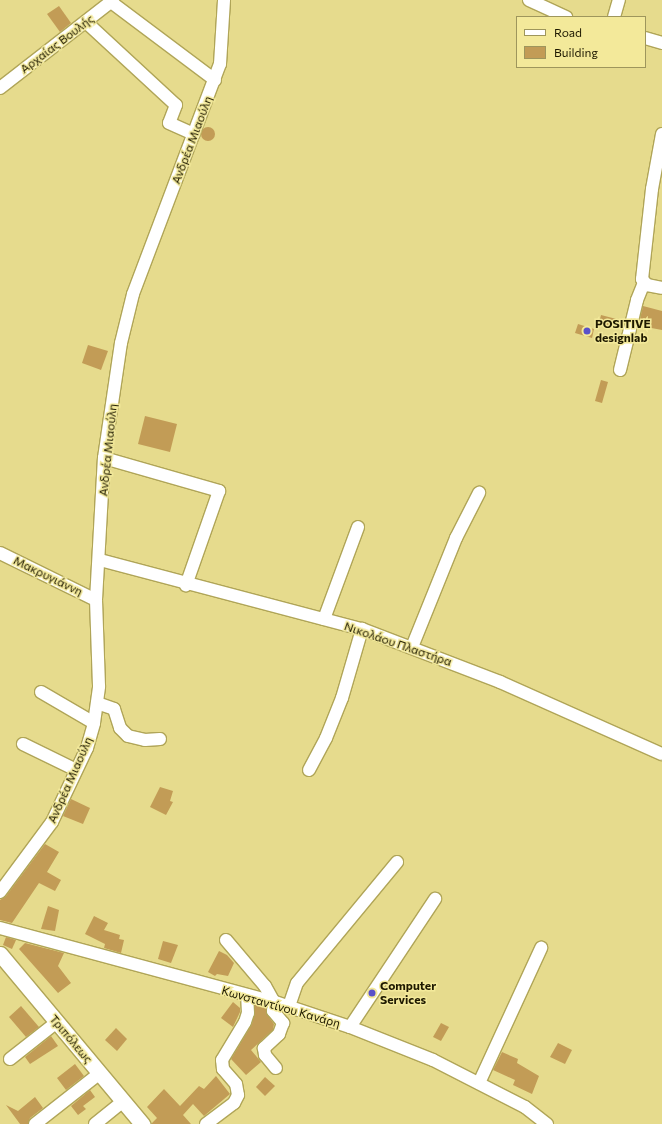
<!DOCTYPE html>
<meta charset="utf-8">
<style>
body{margin:0}
#map{position:relative;width:662px;height:1124px;overflow:hidden;background:#e6db8d;font-family:Commissioner,sans-serif}
div>[style]{position:absolute}
[style*='--x']{left:calc(var(--x)*1px);top:calc(var(--y)*1px);width:calc(var(--w)*1px);rotate:calc(var(--a)*1deg)}
.building>*{inset:0;background:#c29c56}
.round{border-radius:50%}
.roads{filter:drop-shadow(1px 0 #b0a558) drop-shadow(-1px 0 #b0a558) drop-shadow(0 1px #b0a558) drop-shadow(0 -1px #b0a558)}
.minor>*{height:12px;margin:-6px;padding:0 6px;transform-origin:6px;border-radius:6px;background:#fff}
.major>*{height:15px;margin:-7.5px;padding:0 7.5px;transform-origin:7.5px;border-radius:7.5px;background:#fff}
.dots>*{width:11px;height:11px;translate:-50% -50%;box-sizing:border-box;border:2px solid #f3e99a;border-radius:50%}
span{translate:-50% -50%;white-space:nowrap;text-align:center;line-height:1.15;-webkit-text-stroke:3px #f3e99a;paint-order:stroke}
.street-label{font-size:12px;color:#1e1900}
.poi-label{font-size:12px;color:#1e1900;font-weight:700}
.left{translate:0 -50%;text-align:left}
.legend{position:absolute;left:516px;top:16px;width:130px;height:52px;box-sizing:border-box;background:#f3e99a;border:1px solid #9e965c;margin:0;padding:5px 7px;list-style:none;font-size:12px;color:#1e1900}
.legend li{display:flex;align-items:center;gap:8px;height:20px}
.legend b{width:20px;border:1px solid #9e965c}
</style>
<div id="map">
<div class="building">
<div style="clip-path:polygon(59px 6px,71px 23px,60px 32px,47px 14px)"></div>
<div class="round" style="left:201px;top:127px;width:14px;height:14px"></div>
<div style="clip-path:polygon(643px 306px,662px 311px,662px 330px,641px 326px,639px 323px)"></div>
<div style="clip-path:polygon(601px 315px,624px 321px,622px 329px,599px 323px)"></div>
<div style="clip-path:polygon(578px 324px,594px 329px,592px 338px,575px 333px)"></div>
<div style="clip-path:polygon(88px 345px,108px 351px,101px 370px,82px 363px)"></div>
<div style="clip-path:polygon(601px 380px,608px 382px,602px 403px,595px 401px)"></div>
<div style="clip-path:polygon(145px 416px,177px 424px,170px 452px,138px 444px)"></div>
<div style="clip-path:polygon(160px 787px,173px 791px,170px 801px,173px 802px,166px 815px,150px 807px)"></div>
<div style="clip-path:polygon(71px 799px,90px 808px,83px 824px,63px 816px)"></div>
<div style="clip-path:polygon(45px 844px,59px 852px,47px 872px,61px 880px,55px 891px,39px 883px,12px 923px,0 920px,0 900px,6px 896px)"></div>
<div style="clip-path:polygon(48px 906px,59px 910px,55px 931px,41px 929px)"></div>
<div style="clip-path:polygon(94px 916px,108px 923px,104px 930px,120px 935px,119px 939px,124px 940px,121px 953px,104px 948px,105px 944px,85px 934px)"></div>
<div style="clip-path:polygon(6px 937px,16px 940px,12px 949px,3px 945px)"></div>
<div style="clip-path:polygon(163px 941px,178px 945px,171px 963px,158px 959px)"></div>
<div style="clip-path:polygon(25px 943px,64px 953px,58px 966px,71px 983px,58px 993px,19px 949px)"></div>
<div style="clip-path:polygon(219px 951px,227px 955px,234px 963px,228px 976px,217px 974px,215px 976px,208px 972px)"></div>
<div style="clip-path:polygon(233px 1002px,240px 1008px,240px 1012px,233px 1027px,221px 1018px)"></div>
<div style="clip-path:polygon(255px 1004px,266px 1007px,266px 1013px,274px 1024px,273px 1030px,251px 1050px,261px 1062px,246px 1075px,231px 1059px,252px 1024px)"></div>
<div style="clip-path:polygon(21px 1006px,39px 1027px,26px 1037px,9px 1017px)"></div>
<div style="clip-path:polygon(441px 1023px,449px 1027px,441px 1041px,433px 1037px)"></div>
<div style="clip-path:polygon(116px 1028px,127px 1039px,117px 1051px,105px 1040px)"></div>
<div style="clip-path:polygon(51px 1036px,58px 1046px,30px 1064px,25px 1057px)"></div>
<div style="clip-path:polygon(558px 1043px,572px 1050px,565px 1064px,550px 1057px)"></div>
<div style="clip-path:polygon(502px 1052px,518px 1059px,517px 1063px,539px 1076px,532px 1094px,513px 1085px,515px 1080px,493px 1070px)"></div>
<div style="clip-path:polygon(75px 1064px,84px 1076px,66px 1090px,57px 1078px)"></div>
<div style="clip-path:polygon(216px 1076px,230px 1094px,204px 1116px,193px 1104px,183px 1115px,191px 1124px,151px 1124px,157px 1118px,147px 1107px,164px 1089px,180px 1106px,199px 1086px,204px 1089px)"></div>
<div style="clip-path:polygon(265px 1077px,275px 1086px,265px 1096px,256px 1087px)"></div>
<div style="clip-path:polygon(90px 1090px,95px 1097px,83px 1106px,86px 1109px,78px 1115px,71px 1106px)"></div>
<div style="clip-path:polygon(35px 1097px,43px 1108px,30px 1118px,28px 1124px,20px 1124px,6px 1105px,18px 1111px)"></div>
</div>
<div class="roads">
<div class="minor">
<div style="--x:529;--y:0;--w:41;--a:24.7"></div>
<div style="--x:111;--y:2;--w:130;--a:36.9"></div>
<div style="--x:614;--y:17;--w:18;--a:-74"></div>
<div style="--x:87;--y:23;--w:121;--a:42.7"></div>
<div style="--x:176;--y:105;--w:19;--a:111"></div>
<div style="--x:169;--y:123;--w:27;--a:24"></div>
<div style="--x:645;--y:38;--w:18;--a:16"></div>
<div style="--x:0;--y:88;--w:143;--a:-37.9"></div>
<div style="--x:662;--y:134;--w:56;--a:100.3"></div>
<div style="--x:652;--y:189;--w:91;--a:96.3"></div>
<div style="--x:642;--y:279;--w:8;--a:50"></div>
<div style="--x:647;--y:285;--w:15;--a:11"></div>
<div style="--x:620;--y:370;--w:72;--a:-76.3"></div>
<div style="--x:637;--y:300;--w:18;--a:-68"></div>
<div style="--x:104;--y:458;--w:120;--a:16"></div>
<div style="--x:219;--y:491;--w:100;--a:109.3"></div>
<div style="--x:0;--y:553;--w:107;--a:26.1"></div>
<div style="--x:100;--y:560;--w:271;--a:14.8"></div>
<div style="--x:362;--y:629;--w:148;--a:21"></div>
<div style="--x:500;--y:682;--w:177;--a:24"></div>
<div style="--x:324;--y:619;--w:98;--a:-69.7"></div>
<div style="--x:412;--y:647;--w:118;--a:-68"></div>
<div style="--x:456;--y:538;--w:51;--a:-62.9"></div>
<div style="--x:41;--y:692;--w:61;--a:30.3"></div>
<div style="--x:97;--y:703;--w:18;--a:19"></div>
<div style="--x:114;--y:709;--w:20;--a:72"></div>
<div style="--x:120;--y:728;--w:11;--a:45"></div>
<div style="--x:128;--y:736;--w:17;--a:13"></div>
<div style="--x:145;--y:740;--w:15;--a:-4"></div>
<div style="--x:23;--y:744;--w:59;--a:26.1"></div>
<div style="--x:309;--y:770;--w:36;--a:-62"></div>
<div style="--x:326;--y:738;--w:43;--a:-68.2"></div>
<div style="--x:342;--y:698;--w:72;--a:-73.8"></div>
<div style="--x:0;--y:892;--w:87;--a:-53.4"></div>
<div style="--x:52;--y:822;--w:82;--a:-64.7"></div>
<div style="--x:87;--y:748;--w:26;--a:-74"></div>
<div style="--x:94;--y:723;--w:37;--a:-82"></div>
<div style="--x:99;--y:686;--w:86;--a:-92"></div>
<div style="--x:96;--y:600;--w:142;--a:-86.8"></div>
<div style="--x:104;--y:458;--w:116;--a:-81.6"></div>
<div style="--x:121;--y:343;--w:50;--a:-76.2"></div>
<div style="--x:133;--y:294;--w:246;--a:-69.3"></div>
<div style="--x:220;--y:64;--w:64;--a:-86.4"></div>
<div style="--x:0;--y:928;--w:285;--a:15.1"></div>
<div style="--x:275;--y:1002;--w:79;--a:18.4"></div>
<div style="--x:350;--y:1027;--w:89;--a:21.7"></div>
<div style="--x:433;--y:1060;--w:103;--a:27.1"></div>
<div style="--x:525;--y:1107;--w:28;--a:38"></div>
<div style="--x:226;--y:940;--w:60;--a:49.7"></div>
<div style="--x:265;--y:986;--w:18;--a:61"></div>
<div style="--x:275;--y:1002;--w:9;--a:103"></div>
<div style="--x:273;--y:1011;--w:16;--a:50"></div>
<div style="--x:283;--y:1023;--w:12;--a:110"></div>
<div style="--x:279;--y:1034;--w:21;--a:137"></div>
<div style="--x:264;--y:1048;--w:7;--a:82"></div>
<div style="--x:265;--y:1055;--w:17;--a:50"></div>
<div style="--x:289;--y:1006;--w:24;--a:-71"></div>
<div style="--x:297;--y:983;--w:157;--a:-50.4"></div>
<div style="--x:350;--y:1027;--w:154;--a:-56.4"></div>
<div style="--x:10;--y:1059;--w:60;--a:-38.2"></div>
<div style="--x:479;--y:1083;--w:149;--a:-65.3"></div>
<div style="--x:35;--y:1124;--w:83;--a:-38.1"></div>
<div style="--x:95;--y:1124;--w:36;--a:-39"></div>
<div style="--x:206;--y:1124;--w:35;--a:-37"></div>
<div style="--x:234;--y:1103;--w:9;--a:-63"></div>
<div style="--x:238;--y:1095;--w:11;--a:-100"></div>
<div style="--x:236;--y:1084;--w:20;--a:-131"></div>
<div style="--x:223;--y:1069;--w:9;--a:-96"></div>
<div style="--x:222;--y:1060;--w:44;--a:-58.8"></div>
<div style="--x:245;--y:1022;--w:9;--a:-72"></div>
<div style="--x:248;--y:1013;--w:18;--a:-93"></div>
</div>
<div class="major">
<div style="--x:0;--y:954;--w:222;--a:50.1"></div>
</div>
</div>
<div class="dots">
<div style="left:587px;top:331px;background:#5a51c9"></div>
<div style="left:372px;top:993px;background:#5a51c9"></div>
</div>
<div class="street-label">
<span style="left:57px;top:44px;rotate:-37deg">Αρχαίας Βουλής</span>
<span style="left:192px;top:140px;rotate:-69deg">Ανδρέα Μιαούλη</span>
<span style="left:108px;top:450px;rotate:-84deg">Ανδρέα Μιαούλη</span>
<span style="left:48px;top:576px;rotate:26deg">Μακρυγιάννη</span>
<span style="left:398px;top:644px;rotate:19deg">Νικολάου Πλαστήρα</span>
<span style="left:70px;top:780px;rotate:-66deg">Ανδρέα Μιαούλη</span>
<span style="left:281px;top:1007px;rotate:16deg">Κωνσταντίνου Κανάρη</span>
<span style="left:71px;top:1039px;rotate:50deg">Τριπόλεως</span>
</div>
<div class="poi-label">
<span class="left" style="left:595px;top:331px">POSITIVE<br>designlab</span>
<span class="left" style="left:380px;top:993px">Computer<br>Services</span>
</div>
<ul class="legend">
<li><b style="height:5px;background:#fff"></b>Road</li>
<li><b style="height:11px;background:#c29c56"></b>Building</li>
</ul>
</div>
